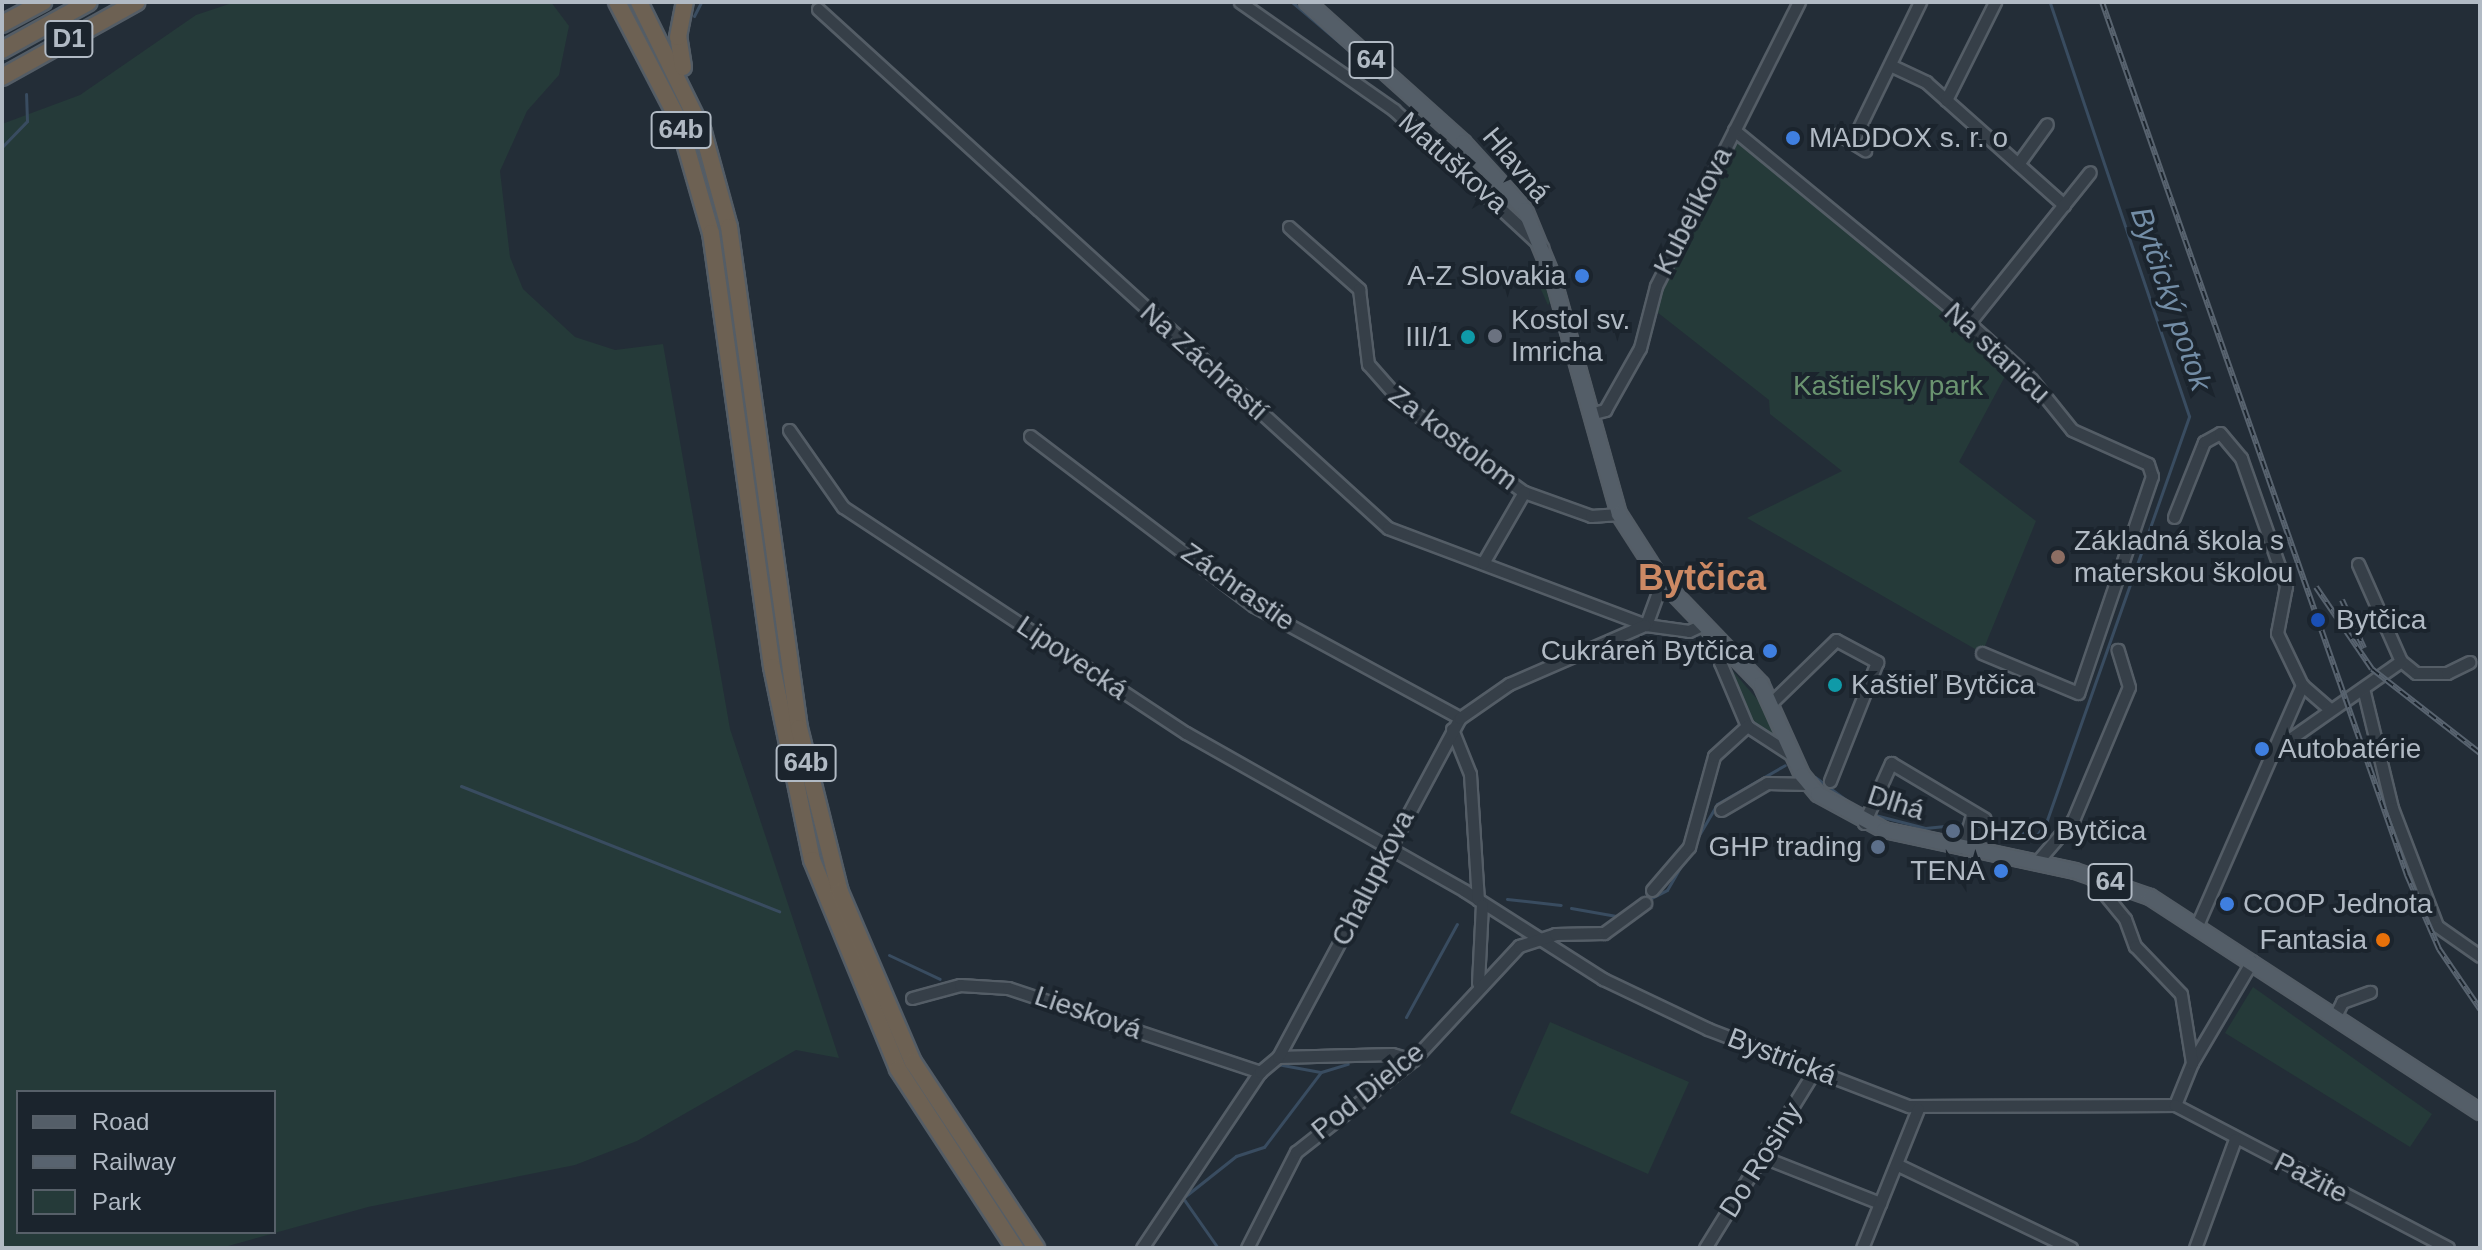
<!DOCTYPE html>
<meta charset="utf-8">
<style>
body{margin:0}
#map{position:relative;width:2482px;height:1250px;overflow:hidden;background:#232d37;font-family:Helvetica,sans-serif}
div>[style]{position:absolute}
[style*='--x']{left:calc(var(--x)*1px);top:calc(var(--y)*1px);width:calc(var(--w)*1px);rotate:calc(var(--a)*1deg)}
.green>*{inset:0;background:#253a39}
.stream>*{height:3px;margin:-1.5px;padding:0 1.5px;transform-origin:1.5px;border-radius:1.5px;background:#394c60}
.roads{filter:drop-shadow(2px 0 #545d66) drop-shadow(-2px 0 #545d66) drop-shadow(0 2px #545d66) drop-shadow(0 -2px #545d66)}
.minor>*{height:11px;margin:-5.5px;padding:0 5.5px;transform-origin:5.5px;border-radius:5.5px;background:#363f48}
.major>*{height:14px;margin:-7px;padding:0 7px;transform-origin:7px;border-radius:7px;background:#545e68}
.highway>*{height:16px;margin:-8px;padding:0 8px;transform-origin:8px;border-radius:8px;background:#6d6153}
.rail>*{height:6px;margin-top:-3px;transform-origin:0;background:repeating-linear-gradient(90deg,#1b242d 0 9px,#58636f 0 18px);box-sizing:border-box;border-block:2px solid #58636f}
.dots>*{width:22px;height:22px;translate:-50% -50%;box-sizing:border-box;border:4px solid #1b242d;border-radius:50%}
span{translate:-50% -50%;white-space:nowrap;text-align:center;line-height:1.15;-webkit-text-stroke:8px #1b242d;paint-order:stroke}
.shield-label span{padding:2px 6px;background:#1b242d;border:2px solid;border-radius:6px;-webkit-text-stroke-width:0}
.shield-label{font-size:26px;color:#b1bac4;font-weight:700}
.poi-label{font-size:28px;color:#b1bac4}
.left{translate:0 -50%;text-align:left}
.right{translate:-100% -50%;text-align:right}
.street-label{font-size:28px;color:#b1bac4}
.park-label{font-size:28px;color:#6a9370}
.water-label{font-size:30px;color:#738da6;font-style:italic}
.district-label{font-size:36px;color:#cc8964;font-weight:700}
.frame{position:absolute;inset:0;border:4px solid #b1bac4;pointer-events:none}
.legend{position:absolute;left:16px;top:1090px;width:260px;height:144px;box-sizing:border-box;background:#1b242d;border:2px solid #576069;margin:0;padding:10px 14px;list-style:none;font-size:24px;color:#b1bac4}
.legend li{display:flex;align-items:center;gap:16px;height:40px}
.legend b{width:40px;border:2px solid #576069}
</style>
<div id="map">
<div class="green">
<div style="clip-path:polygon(evenodd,235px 2px,551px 2px,569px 26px,559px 75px,527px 111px,500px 171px,510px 257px,523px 289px,575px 337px,615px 350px,663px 344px,730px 729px,839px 1058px,796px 1050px,637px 1141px,575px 1165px,368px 1207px,221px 1248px,2px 1248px,2px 124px,80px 95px,196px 15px,235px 2px,18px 1092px,274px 1092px,274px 1232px,18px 1232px,18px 1092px)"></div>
<div style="clip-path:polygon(1739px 141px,2010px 367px,1959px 462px,2036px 521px,1982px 653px,1747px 518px,1842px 471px,1770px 414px,1769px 400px,1657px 312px,1658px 293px,1731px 142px)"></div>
<div style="clip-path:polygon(1537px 260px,1550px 302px,1548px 305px,1532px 270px)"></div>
<div style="clip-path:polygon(1725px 662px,1763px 706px,1780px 747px,1753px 729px)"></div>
<div style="clip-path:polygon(2253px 987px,2432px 1114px,2410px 1147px,2225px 1033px)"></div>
<div style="clip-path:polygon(1550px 1022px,1689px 1082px,1648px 1174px,1510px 1113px)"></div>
</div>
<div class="stream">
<div style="--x:1292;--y:2;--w:116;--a:40.4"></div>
<div style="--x:694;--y:16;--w:16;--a:-63"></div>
<div style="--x:2;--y:147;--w:36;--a:-46"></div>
<div style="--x:27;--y:121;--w:27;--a:-92"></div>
<div style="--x:1815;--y:777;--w:52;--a:36.4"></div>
<div style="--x:461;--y:786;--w:342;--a:21.5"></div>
<div style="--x:1871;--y:814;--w:56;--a:14.5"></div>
<div style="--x:1925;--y:828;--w:40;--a:-5.7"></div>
<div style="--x:1972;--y:825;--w:66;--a:8.7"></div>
<div style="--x:2037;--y:835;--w:18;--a:-56"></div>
<div style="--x:2047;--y:820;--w:428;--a:-70.6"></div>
<div style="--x:2189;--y:416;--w:437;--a:-108.6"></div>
<div style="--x:1507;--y:899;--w:54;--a:6.3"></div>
<div style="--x:1571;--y:908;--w:46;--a:10.1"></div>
<div style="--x:1616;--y:916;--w:57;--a:-27"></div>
<div style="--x:1667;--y:890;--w:99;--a:-59.8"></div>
<div style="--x:1717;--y:804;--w:78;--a:-29.8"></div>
<div style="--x:889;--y:955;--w:56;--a:25.2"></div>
<div style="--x:1406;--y:1017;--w:106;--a:-61.3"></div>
<div style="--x:1277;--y:1064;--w:44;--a:10.5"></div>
<div style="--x:1218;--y:1248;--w:61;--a:-125"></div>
<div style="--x:1183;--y:1198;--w:68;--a:-38.4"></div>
<div style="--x:1236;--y:1156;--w:29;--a:-18"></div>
<div style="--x:1264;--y:1147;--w:94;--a:-52.8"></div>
<div style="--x:1321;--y:1072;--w:28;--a:-17"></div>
</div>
<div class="roads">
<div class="minor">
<div style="--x:1240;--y:2;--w:188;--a:35"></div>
<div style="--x:1394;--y:110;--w:202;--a:42.8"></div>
<div style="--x:818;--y:9;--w:771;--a:42.32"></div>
<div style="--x:1388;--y:528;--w:276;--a:20.6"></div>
<div style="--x:1646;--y:625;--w:43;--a:7.9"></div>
<div style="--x:1689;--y:631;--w:14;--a:-25"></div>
<div style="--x:1890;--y:65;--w:40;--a:25"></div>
<div style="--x:1926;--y:82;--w:185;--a:41.7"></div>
<div style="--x:1946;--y:100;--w:110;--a:-63.4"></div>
<div style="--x:1734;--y:130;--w:304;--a:39.4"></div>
<div style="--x:1969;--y:323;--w:84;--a:42.1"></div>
<div style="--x:2031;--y:379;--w:65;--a:51.2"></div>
<div style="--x:2072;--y:430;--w:83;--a:24.1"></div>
<div style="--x:2148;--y:464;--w:13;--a:72"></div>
<div style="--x:2152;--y:476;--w:229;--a:108.8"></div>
<div style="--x:2078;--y:693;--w:104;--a:-157.4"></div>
<div style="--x:1839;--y:134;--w:31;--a:32"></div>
<div style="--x:1852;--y:142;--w:156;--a:-64.1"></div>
<div style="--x:2018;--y:164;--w:49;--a:-54.1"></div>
<div style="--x:1289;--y:227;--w:94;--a:41.5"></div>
<div style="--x:1359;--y:289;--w:76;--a:83.2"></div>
<div style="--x:1368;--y:364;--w:56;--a:48.6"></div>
<div style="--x:1405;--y:406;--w:147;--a:35.9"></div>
<div style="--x:1524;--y:492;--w:71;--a:19.7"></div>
<div style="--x:1591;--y:516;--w:28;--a:-4"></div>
<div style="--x:1969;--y:323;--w:193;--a:-51.3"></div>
<div style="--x:1590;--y:414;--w:16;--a:-15"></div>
<div style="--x:1605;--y:410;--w:71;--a:-60.6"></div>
<div style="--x:1640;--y:348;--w:64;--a:-75.5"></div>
<div style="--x:1656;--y:286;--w:318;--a:-63.3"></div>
<div style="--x:789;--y:430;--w:94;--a:55"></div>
<div style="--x:843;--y:507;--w:411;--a:33.4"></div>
<div style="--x:1186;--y:733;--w:321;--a:29.5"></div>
<div style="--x:1465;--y:891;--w:164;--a:32.5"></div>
<div style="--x:1603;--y:979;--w:116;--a:25.5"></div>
<div style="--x:1708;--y:1029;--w:215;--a:21"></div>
<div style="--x:1909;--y:1106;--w:266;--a:-0.2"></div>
<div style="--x:2175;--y:1105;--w:45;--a:-68"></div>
<div style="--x:2192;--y:1063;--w:118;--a:-59.5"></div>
<div style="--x:1030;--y:436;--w:281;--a:37.2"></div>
<div style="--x:1254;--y:606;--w:234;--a:28.5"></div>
<div style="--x:2174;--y:517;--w:81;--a:-68.2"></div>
<div style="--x:2204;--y:442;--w:18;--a:-29"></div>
<div style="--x:2220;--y:433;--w:33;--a:50"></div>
<div style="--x:2241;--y:458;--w:136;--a:70.6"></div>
<div style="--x:2286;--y:586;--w:48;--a:100.8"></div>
<div style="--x:2277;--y:633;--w:58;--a:64.3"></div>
<div style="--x:2302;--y:685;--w:37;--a:41"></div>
<div style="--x:1483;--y:563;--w:82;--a:-60"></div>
<div style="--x:2358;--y:564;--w:106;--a:66.1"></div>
<div style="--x:2401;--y:661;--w:19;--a:39"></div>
<div style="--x:2416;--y:673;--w:31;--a:0"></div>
<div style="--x:2447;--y:673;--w:25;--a:-26"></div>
<div style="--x:1646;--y:625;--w:47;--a:-70"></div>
<div style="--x:1725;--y:647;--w:16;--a:108"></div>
<div style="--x:1720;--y:662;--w:69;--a:67.1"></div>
<div style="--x:1747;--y:726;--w:54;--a:32.8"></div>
<div style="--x:2363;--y:688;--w:123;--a:76.4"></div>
<div style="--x:2392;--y:808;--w:126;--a:69.1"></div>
<div style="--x:2437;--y:926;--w:52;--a:34.9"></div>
<div style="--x:1772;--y:702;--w:89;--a:-44.1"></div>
<div style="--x:1836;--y:640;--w:47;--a:28.2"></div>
<div style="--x:1877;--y:662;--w:128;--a:111.6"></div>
<div style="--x:1452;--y:729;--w:48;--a:68.2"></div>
<div style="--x:1470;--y:774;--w:126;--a:86.4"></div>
<div style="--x:2274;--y:750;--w:155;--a:-35"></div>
<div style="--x:1721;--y:810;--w:53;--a:-30.4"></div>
<div style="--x:1767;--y:783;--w:42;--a:1.4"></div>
<div style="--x:1864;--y:823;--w:66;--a:-65.8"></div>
<div style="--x:1891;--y:763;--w:109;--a:30.8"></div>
<div style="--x:1963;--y:848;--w:34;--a:-75"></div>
<div style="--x:2036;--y:863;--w:57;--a:-49.3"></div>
<div style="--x:2073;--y:820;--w:144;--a:-67.2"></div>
<div style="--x:2129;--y:687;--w:39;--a:-107"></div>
<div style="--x:2089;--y:875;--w:57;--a:50.7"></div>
<div style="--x:2125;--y:919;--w:29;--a:70"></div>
<div style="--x:2135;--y:946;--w:66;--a:46.2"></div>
<div style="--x:2181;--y:994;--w:70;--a:80.9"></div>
<div style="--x:1652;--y:890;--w:57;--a:-49.3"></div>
<div style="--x:1689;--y:847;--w:94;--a:-74.6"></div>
<div style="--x:1714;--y:756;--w:45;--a:-42.3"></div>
<div style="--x:2198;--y:923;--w:260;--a:-66.4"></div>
<div style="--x:1478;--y:983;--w:78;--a:-87.1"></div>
<div style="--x:912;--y:998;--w:50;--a:-15.2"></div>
<div style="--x:960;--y:985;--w:48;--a:3.6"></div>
<div style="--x:1008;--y:988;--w:266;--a:18.4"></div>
<div style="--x:2334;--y:1018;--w:18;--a:-63"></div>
<div style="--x:2342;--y:1002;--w:30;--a:-20"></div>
<div style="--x:1278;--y:1057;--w:114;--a:-1.5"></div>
<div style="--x:1392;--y:1054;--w:22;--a:16"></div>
<div style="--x:2175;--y:1105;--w:308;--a:27.6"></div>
<div style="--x:1763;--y:1157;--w:126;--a:21.5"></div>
<div style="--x:1898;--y:1165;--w:192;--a:25.6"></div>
<div style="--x:1142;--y:1248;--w:212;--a:-56.2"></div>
<div style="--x:1260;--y:1072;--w:23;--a:-40"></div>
<div style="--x:1278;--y:1057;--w:385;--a:-61.8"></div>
<div style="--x:1460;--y:718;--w:60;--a:-34.8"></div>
<div style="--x:1509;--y:684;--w:148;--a:-23.5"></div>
<div style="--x:1247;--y:1248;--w:108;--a:-63"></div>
<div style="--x:1296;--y:1152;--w:149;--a:-38.2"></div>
<div style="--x:1413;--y:1060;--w:156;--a:-47.1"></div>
<div style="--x:1519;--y:946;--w:38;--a:-18"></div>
<div style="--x:1555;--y:934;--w:49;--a:-1.2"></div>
<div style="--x:1604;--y:933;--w:51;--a:-36.2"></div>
<div style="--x:1705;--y:1248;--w:209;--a:-58.3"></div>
<div style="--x:1862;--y:1248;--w:150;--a:-68.1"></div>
<div style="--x:2195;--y:1248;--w:116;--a:-69.8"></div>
</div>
<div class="major">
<div style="--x:1307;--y:2;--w:210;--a:41.9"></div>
<div style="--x:1463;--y:142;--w:92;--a:47.6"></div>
<div style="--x:1525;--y:210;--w:74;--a:67.6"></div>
<div style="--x:1553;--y:278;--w:245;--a:74.4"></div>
<div style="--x:1619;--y:514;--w:80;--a:57.3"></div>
<div style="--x:1662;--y:581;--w:143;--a:46.1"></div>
<div style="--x:1761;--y:684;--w:100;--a:65.7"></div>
<div style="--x:1802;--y:775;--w:25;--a:50"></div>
<div style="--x:1818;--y:794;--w:75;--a:28.6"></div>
<div style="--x:1884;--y:830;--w:195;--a:12.1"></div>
<div style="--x:2075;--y:871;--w:79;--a:19.1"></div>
<div style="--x:2150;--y:897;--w:394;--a:33.1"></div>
</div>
<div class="highway">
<div style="--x:617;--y:2;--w:132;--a:62.5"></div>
<div style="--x:678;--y:119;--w:119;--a:73.9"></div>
<div style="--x:711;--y:233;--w:438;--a:82"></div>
<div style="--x:772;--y:667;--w:197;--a:78.3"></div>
<div style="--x:812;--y:860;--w:226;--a:67.6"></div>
<div style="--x:898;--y:1069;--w:214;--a:56.8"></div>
<div style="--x:639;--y:2;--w:145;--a:63.8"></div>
<div style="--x:703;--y:132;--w:98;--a:74.7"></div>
<div style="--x:729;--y:227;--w:506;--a:82.05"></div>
<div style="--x:799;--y:728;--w:169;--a:76"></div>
<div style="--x:840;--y:892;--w:185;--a:66.8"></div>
<div style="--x:913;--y:1062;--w:223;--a:56.5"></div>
<div style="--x:2;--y:24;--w:47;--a:-28.2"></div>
<div style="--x:2;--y:50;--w:99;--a:-28.9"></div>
<div style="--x:683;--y:67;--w:30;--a:-99"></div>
<div style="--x:678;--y:37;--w:36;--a:-79"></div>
<div style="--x:2;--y:77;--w:154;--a:-29.1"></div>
</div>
</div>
<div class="rail">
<div style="--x:2102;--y:2;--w:925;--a:70.74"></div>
<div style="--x:2407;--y:875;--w:81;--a:66.6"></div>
<div style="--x:2439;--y:949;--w:73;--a:55.7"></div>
<div style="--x:2316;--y:587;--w:99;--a:55.7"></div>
<div style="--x:2372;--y:669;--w:137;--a:37.9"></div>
<div style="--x:2342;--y:600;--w:53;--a:65.4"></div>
</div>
<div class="dots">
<div style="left:1793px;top:138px;background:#3f7fe0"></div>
<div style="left:1582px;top:276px;background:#3f7fe0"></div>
<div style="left:1495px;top:336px;background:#6b7280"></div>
<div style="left:1468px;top:337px;background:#0f9aa8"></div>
<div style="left:2058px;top:557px;background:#8d6e63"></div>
<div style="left:2318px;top:620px;background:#1a4fb4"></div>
<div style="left:1770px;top:651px;background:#3f7fe0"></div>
<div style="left:1835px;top:685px;background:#0f9aa8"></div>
<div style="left:2262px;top:749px;background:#3f7fe0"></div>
<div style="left:1953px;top:831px;background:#5c6f8a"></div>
<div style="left:1878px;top:847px;background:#5c6f8a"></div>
<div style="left:2001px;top:871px;background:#3f7fe0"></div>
<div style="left:2227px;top:904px;background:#3f7fe0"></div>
<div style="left:2383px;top:940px;background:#e8710a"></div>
</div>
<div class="shield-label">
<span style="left:69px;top:39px">D1</span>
<span style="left:1371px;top:60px">64</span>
<span style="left:681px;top:130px">64b</span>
<span style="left:806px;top:763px">64b</span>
<span style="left:2110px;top:882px">64</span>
</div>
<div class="poi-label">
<span class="left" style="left:1809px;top:138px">MADDOX s. r. o</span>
<span class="right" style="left:1566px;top:276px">A-Z Slovakia</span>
<span class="left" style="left:1511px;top:336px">Kostol sv.<br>Imricha</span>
<span class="right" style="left:1452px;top:337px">III/1</span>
<span class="left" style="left:2074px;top:557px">Základná škola s<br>materskou školou</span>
<span class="left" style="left:2336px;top:620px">Bytčica</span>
<span class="right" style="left:1754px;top:651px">Cukráreň Bytčica</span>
<span class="left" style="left:1851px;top:685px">Kaštieľ Bytčica</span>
<span class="left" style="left:2278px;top:749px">Autobatérie</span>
<span class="left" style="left:1969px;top:831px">DHZO Bytčica</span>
<span class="right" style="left:1862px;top:847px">GHP trading</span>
<span class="right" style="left:1985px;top:871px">TENA</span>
<span class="left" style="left:2243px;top:904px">COOP Jednota</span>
<span class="right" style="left:2367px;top:940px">Fantasia</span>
</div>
<div class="street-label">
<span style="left:1453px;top:163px;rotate:42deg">Matuškova</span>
<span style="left:1516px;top:165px;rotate:50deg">Hlavná</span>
<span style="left:1693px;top:211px;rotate:-63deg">Kubelíkova</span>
<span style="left:1997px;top:353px;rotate:43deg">Na stanicu</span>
<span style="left:1204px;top:362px;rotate:42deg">Na Záchrastí</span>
<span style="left:1453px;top:438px;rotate:37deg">Za kostolom</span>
<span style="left:1238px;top:587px;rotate:35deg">Záchrastie</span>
<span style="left:1072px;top:658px;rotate:34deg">Lipovecká</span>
<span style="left:1896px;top:803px;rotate:18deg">Dlhá</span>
<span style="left:1373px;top:878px;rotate:-63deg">Chalupkova</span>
<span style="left:1088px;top:1013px;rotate:19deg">Liesková</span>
<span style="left:1782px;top:1057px;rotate:21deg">Bystrická</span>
<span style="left:1368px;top:1091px;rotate:-39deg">Pod Dielce</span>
<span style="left:1761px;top:1160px;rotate:-58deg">Do Rosiny</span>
<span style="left:2311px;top:1178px;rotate:27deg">Pažite</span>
</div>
<div class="park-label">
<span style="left:1888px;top:386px">Kaštieľsky park</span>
</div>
<div class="water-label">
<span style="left:2171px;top:299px;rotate:71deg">Bytčický potok</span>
</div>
<div class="district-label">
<span style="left:1702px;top:578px">Bytčica</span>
</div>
<div class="frame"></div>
<ul class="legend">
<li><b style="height:10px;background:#545e68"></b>Road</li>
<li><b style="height:10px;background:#58636f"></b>Railway</li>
<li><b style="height:22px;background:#253a39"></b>Park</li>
</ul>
</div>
